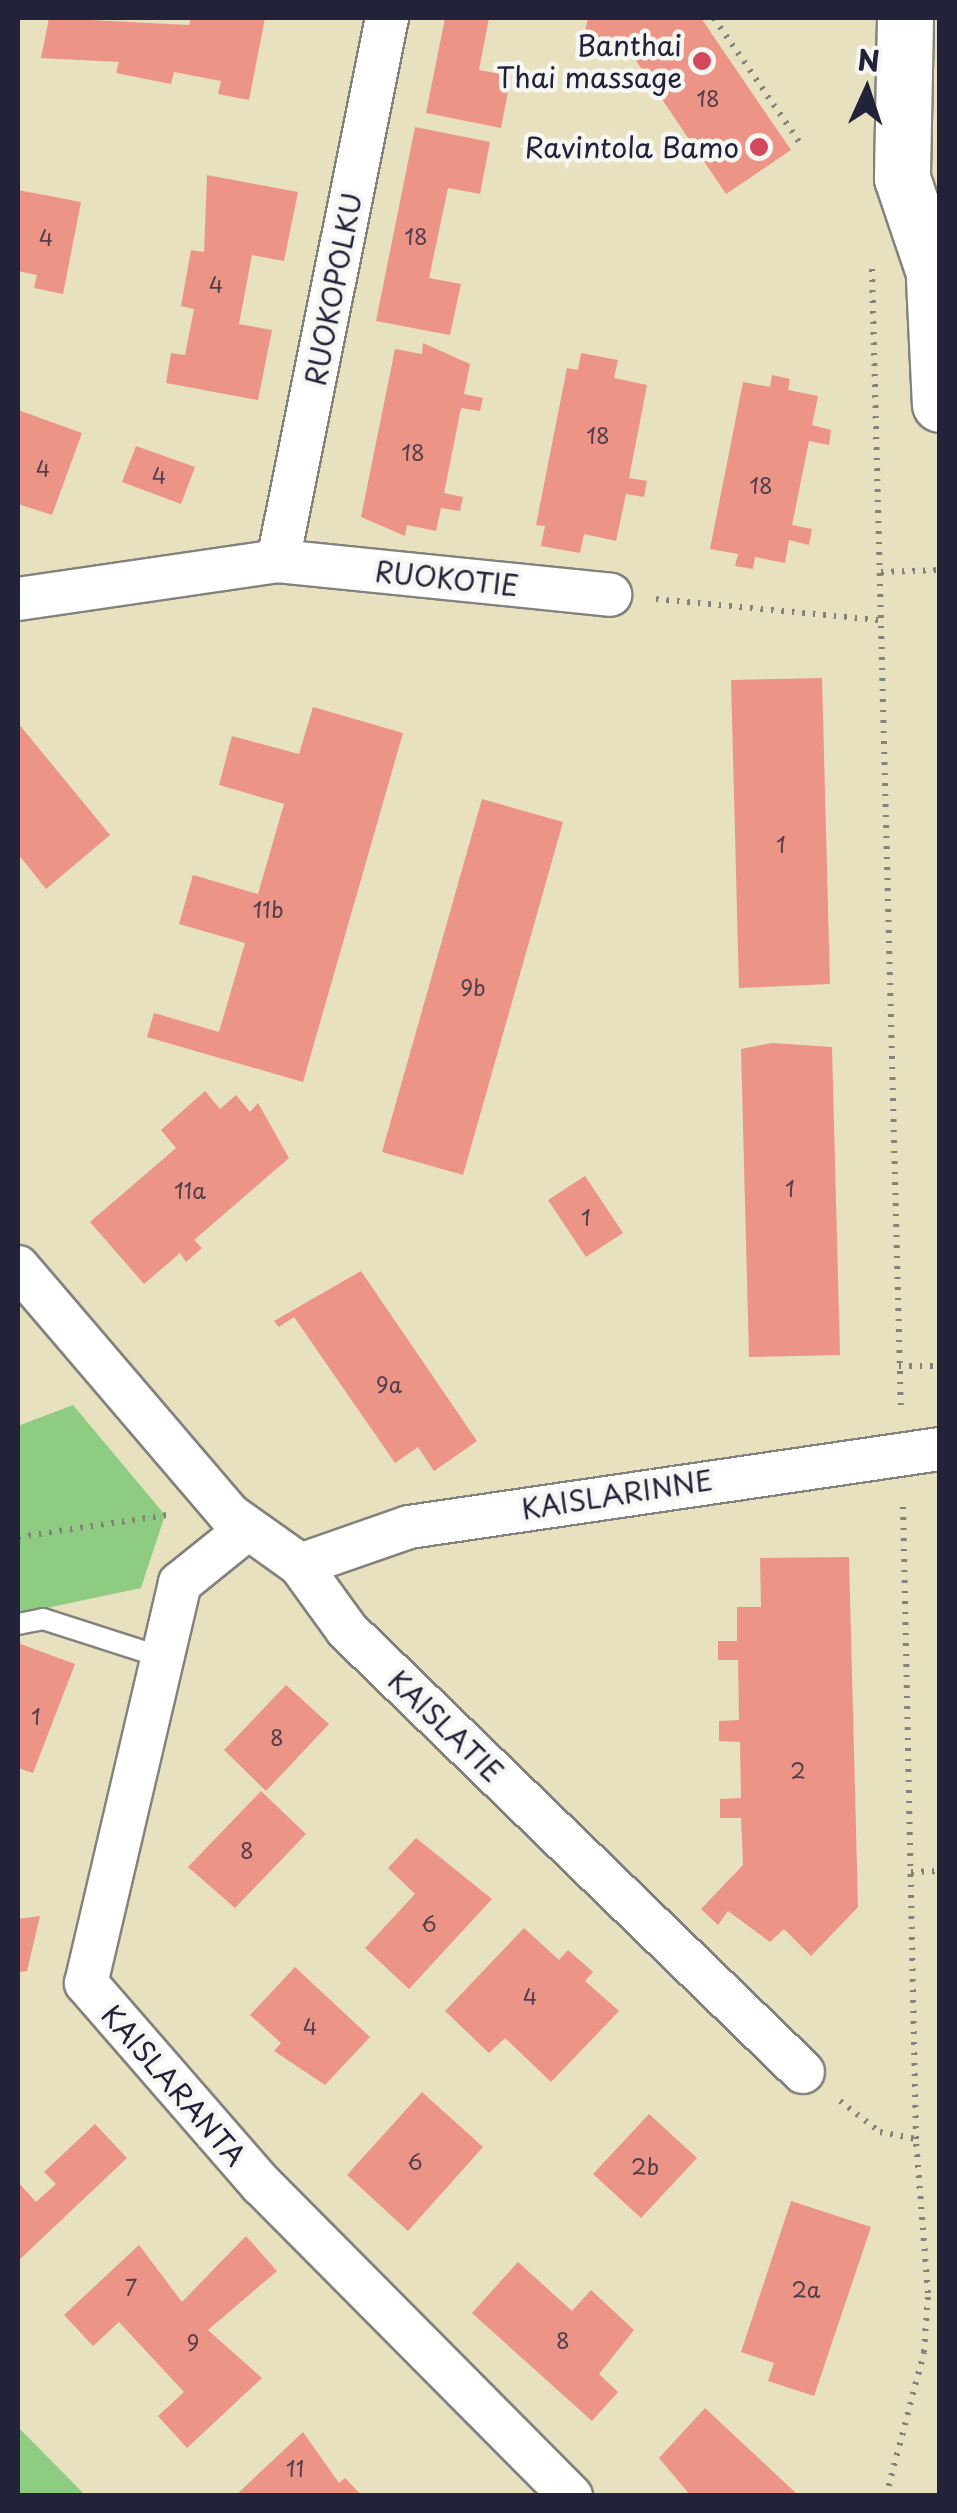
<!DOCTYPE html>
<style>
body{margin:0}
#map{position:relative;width:957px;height:2513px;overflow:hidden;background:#e7e1bf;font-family:"Playpen Sans",sans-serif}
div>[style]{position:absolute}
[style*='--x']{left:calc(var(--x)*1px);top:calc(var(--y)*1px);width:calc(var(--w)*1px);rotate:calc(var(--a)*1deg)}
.green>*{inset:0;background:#8ecc82}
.building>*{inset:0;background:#ec9586}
.path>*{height:6px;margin-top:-3px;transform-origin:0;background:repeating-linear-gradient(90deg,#84827d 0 2.5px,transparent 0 10.5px)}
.roads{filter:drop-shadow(2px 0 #84827d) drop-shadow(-2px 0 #84827d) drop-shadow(0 2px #84827d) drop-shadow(0 -2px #84827d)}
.service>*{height:20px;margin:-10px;padding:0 10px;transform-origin:10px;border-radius:10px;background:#fff}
.minor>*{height:42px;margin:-21px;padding:0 21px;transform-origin:21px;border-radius:21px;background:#fff}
.primary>*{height:55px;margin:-27.5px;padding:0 27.5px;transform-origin:27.5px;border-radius:27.5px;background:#fff}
.dots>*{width:28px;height:28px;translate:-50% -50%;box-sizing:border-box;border:5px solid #f6f6f2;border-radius:50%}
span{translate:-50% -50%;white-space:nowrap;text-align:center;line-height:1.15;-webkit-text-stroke:9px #f6f6f2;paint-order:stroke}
.number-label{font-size:22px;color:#543f4e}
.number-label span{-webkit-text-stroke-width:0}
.poi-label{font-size:28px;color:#22223b}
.right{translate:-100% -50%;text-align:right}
.street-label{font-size:28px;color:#22223b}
.frame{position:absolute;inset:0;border:20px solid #22223b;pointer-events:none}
.north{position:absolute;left:817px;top:40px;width:100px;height:100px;-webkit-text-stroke:8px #f6f6f2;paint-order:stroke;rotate:3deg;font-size:28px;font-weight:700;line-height:40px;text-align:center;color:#22223b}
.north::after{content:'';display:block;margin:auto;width:35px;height:45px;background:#22223b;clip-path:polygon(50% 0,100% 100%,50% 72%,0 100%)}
</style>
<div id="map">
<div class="green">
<div style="clip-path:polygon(73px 1405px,165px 1515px,141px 1588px,18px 1614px,18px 1426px)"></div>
<div style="clip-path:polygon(18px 2427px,85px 2495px,18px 2495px)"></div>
</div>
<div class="building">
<div style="clip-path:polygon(49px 18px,189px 25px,191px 18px,265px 18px,249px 100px,218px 94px,221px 81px,174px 72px,171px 84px,116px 73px,119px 62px,41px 58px)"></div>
<div style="clip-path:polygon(445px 18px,489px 18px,479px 70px,511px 76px,501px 128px,426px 113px)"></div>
<div style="clip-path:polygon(588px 18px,701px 18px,791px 150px,726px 194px,626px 46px,584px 36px)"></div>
<div style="clip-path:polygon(415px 127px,490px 142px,480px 194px,448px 188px,429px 278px,461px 284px,450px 335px,376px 321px)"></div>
<div style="clip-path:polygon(207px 175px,298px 192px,284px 261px,252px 255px,239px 324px,272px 330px,258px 400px,166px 383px,171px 353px,185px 355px,194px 309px,181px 306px,191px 250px,204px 252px)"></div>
<div style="clip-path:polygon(18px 190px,81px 202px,63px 294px,34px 288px,37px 275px,18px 271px)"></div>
<div style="clip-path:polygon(423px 343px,470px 364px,464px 394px,483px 398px,480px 411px,461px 408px,444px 493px,463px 497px,460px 511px,441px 508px,436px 531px,407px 525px,405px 536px,361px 517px,395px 349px,422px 354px)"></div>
<div style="clip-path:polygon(581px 353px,618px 360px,614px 378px,647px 385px,629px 478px,647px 481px,644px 497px,626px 494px,616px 541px,584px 534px,580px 553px,541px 546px,545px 526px,536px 525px,567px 368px,578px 370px)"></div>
<div style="clip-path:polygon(772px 375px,790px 379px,788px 390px,818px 396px,812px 425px,831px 430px,829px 445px,809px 441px,792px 525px,812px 529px,809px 545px,789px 540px,785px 563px,755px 557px,753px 569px,735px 566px,738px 554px,710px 549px,743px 382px,770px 387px)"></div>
<div style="clip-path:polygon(18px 410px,82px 433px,52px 515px,18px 504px)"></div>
<div style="clip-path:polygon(136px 446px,195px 467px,181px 504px,122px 482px)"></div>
<div style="clip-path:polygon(822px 678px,830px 984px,739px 988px,731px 680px)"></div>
<div style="clip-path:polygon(313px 707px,403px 733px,303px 1082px,147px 1037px,154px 1013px,219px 1032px,245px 943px,179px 924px,193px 875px,258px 894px,284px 804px,219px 785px,232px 736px,299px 754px)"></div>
<div style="clip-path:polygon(18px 723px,110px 835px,46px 889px,18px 854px)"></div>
<div style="clip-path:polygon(482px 799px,563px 822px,463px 1175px,382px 1152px)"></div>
<div style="clip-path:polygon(772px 1043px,832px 1047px,840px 1355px,749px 1357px,741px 1049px)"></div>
<div style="clip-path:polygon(205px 1091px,220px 1109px,236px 1095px,250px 1112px,258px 1103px,289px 1158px,194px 1240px,202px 1248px,186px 1262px,180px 1253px,144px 1284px,90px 1222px,176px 1148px,161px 1130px)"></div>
<div style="clip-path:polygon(585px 1176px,623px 1233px,586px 1257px,548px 1200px)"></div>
<div style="clip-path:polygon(361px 1271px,477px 1441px,434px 1471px,418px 1447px,395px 1463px,294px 1317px,279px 1327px,274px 1321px)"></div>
<div style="clip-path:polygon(849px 1557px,858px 1907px,811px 1956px,784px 1929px,770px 1942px,728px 1911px,718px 1925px,701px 1909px,743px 1865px,741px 1818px,720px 1818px,720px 1799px,741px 1798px,740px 1742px,719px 1741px,719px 1721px,739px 1720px,738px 1660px,718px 1660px,718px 1641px,737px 1641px,737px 1607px,761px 1607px,760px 1558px)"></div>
<div style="clip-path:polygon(18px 1643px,75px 1664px,33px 1773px,18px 1768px)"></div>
<div style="clip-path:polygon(286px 1685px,329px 1724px,266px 1791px,224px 1750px)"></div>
<div style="clip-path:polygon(261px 1791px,306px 1834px,235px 1908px,188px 1867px)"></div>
<div style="clip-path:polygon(416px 1838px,492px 1899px,409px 1989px,365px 1948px,415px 1894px,388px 1868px)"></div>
<div style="clip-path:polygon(40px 1916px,27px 1971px,18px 1972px,18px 1919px)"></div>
<div style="clip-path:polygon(524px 1928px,559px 1960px,568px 1950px,593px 1972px,585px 1981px,619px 2011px,551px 2082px,505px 2038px,489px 2053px,445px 2011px)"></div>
<div style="clip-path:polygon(295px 1967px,370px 2037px,325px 2085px,274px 2051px,281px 2043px,250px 2015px)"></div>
<div style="clip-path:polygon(422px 2092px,483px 2147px,408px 2231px,347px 2175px)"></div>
<div style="clip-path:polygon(649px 2114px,697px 2158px,641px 2218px,593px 2174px)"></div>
<div style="clip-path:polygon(95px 2124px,127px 2158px,18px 2261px,18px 2182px,36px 2202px,56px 2184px,44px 2172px)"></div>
<div style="clip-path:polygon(791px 2201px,871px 2227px,814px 2396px,768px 2381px,774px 2363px,741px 2352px)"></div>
<div style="clip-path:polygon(246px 2236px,277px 2271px,208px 2330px,262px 2378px,187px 2448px,158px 2416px,184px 2392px,119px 2322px,93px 2346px,64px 2315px,139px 2245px,182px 2302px)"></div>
<div style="clip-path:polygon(518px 2262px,572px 2311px,591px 2290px,634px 2330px,599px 2374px,618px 2392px,592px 2421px,472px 2313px)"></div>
<div style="clip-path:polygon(705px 2408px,799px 2496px,691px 2496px,659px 2458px)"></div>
<div style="clip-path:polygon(303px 2432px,339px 2483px,345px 2478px,362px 2496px,235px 2496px)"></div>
</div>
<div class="path">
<div style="--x:714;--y:18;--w:152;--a:55.5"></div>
<div style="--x:872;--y:269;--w:1142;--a:88.55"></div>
<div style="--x:881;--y:572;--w:59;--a:-1.9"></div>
<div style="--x:656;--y:599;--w:223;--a:5.4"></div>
<div style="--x:899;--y:1366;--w:41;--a:0"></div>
<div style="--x:18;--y:1537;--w:151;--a:-8.4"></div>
<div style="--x:911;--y:1872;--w:29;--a:-2"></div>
<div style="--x:840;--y:2101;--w:51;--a:37.8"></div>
<div style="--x:880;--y:2132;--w:37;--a:11"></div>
<div style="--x:886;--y:2496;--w:149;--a:-75.2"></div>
<div style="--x:924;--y:2352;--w:59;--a:-86.1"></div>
<div style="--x:928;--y:2293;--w:154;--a:-94.5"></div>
<div style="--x:916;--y:2139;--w:636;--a:-91.17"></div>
</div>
<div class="roads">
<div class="service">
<div style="--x:18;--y:1624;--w:25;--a:-11"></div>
<div style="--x:43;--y:1619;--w:121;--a:17.8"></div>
</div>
<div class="minor">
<div style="--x:278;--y:561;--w:554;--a:-78.65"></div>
<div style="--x:18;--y:599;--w:263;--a:-8.3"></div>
<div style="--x:278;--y:561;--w:334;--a:5.8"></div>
<div style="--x:18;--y:1267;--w:326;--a:49.5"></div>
<div style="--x:230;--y:1515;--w:86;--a:35.5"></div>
<div style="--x:300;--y:1565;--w:80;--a:54.1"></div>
<div style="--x:347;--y:1630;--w:635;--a:44.11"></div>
<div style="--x:246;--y:1530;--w:85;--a:141.2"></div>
<div style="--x:180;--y:1583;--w:411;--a:103.2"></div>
<div style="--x:86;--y:1983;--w:267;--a:49"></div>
<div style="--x:261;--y:2184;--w:440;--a:45.2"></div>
<div style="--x:300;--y:1565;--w:115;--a:-19.2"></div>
<div style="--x:409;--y:1527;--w:537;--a:-8.36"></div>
</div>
<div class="primary">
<div style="--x:905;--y:18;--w:160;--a:91.1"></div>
<div style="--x:902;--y:178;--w:118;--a:71.3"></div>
<div style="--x:934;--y:279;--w:125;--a:87.3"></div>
</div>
</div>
<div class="dots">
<div style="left:702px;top:61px;background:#d1495b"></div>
<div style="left:759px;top:147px;background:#d1495b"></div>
</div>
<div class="number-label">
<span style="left:708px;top:98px">18</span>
<span style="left:416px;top:236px">18</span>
<span style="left:46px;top:237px">4</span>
<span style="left:216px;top:284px">4</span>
<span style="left:598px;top:435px">18</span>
<span style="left:413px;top:452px">18</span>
<span style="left:43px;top:468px">4</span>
<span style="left:159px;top:475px">4</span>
<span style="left:761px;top:485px">18</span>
<span style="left:781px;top:844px">1</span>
<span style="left:268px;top:909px">11b</span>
<span style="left:473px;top:987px">9b</span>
<span style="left:790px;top:1188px">1</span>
<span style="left:190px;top:1190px">11a</span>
<span style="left:586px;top:1217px">1</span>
<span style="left:389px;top:1384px">9a</span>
<span style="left:36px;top:1716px">1</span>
<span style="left:277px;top:1737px">8</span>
<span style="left:798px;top:1770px">2</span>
<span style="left:247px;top:1850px">8</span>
<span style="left:429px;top:1923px">6</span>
<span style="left:530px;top:1996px">4</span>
<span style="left:310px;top:2026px">4</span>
<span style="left:415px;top:2161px">6</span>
<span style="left:645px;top:2166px">2b</span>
<span style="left:131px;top:2287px">7</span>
<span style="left:806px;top:2289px">2a</span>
<span style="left:563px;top:2340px">8</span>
<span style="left:193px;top:2342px">9</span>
<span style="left:295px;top:2468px">11</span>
</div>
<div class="poi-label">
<span class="right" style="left:682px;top:61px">Banthai<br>Thai massage</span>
<span class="right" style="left:739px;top:147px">Ravintola Bamo</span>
</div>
<div class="street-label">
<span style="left:333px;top:289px;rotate:-79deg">RUOKOPOLKU</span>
<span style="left:447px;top:578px;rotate:6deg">RUOKOTIE</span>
<span style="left:617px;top:1494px;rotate:-9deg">KAISLARINNE</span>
<span style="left:446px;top:1726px;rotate:44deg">KAISLATIE</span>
<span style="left:174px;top:2085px;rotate:49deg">KAISLARANTA</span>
</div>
<div class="frame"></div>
<div class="north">N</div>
</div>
